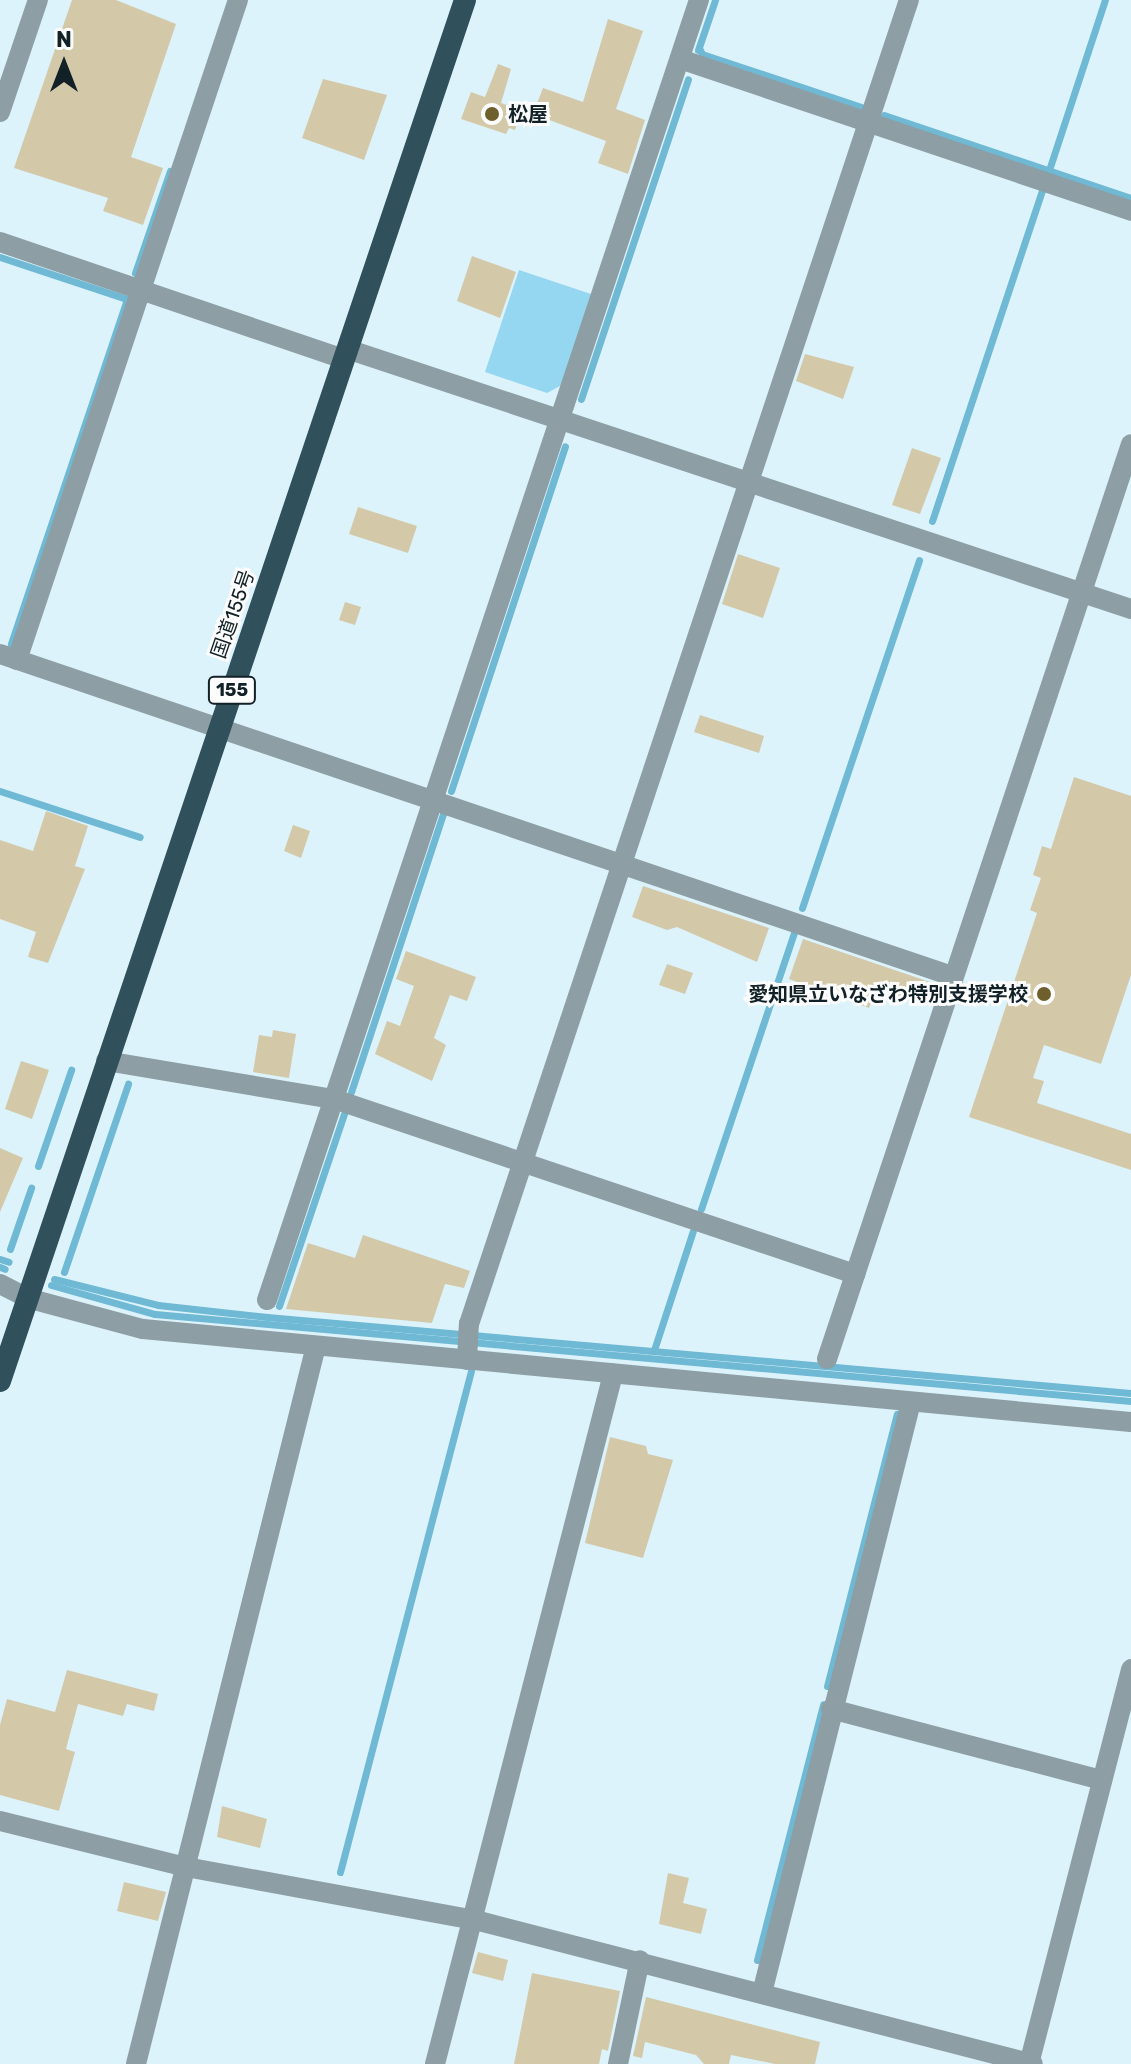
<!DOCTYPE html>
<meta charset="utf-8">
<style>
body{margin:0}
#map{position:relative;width:1131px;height:2064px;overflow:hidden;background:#dcf3fc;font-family:Rubik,"Noto Sans JP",sans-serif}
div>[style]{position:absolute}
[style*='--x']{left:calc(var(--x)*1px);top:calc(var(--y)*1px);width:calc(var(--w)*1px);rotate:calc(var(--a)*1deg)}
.green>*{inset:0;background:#95d7f0}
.stream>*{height:7px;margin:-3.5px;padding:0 3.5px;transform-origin:3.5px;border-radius:3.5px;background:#6fb9d4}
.building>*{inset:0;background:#d3c9a8}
.minor>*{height:20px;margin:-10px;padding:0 10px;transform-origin:10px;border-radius:10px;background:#8d9ea4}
.tertiary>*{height:20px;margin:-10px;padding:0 10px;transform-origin:10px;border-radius:10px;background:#8d9ea4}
.trunk>*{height:22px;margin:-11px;padding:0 11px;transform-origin:11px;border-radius:11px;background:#30505b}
.dots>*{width:22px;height:22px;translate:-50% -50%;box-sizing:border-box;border:4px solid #fcfcfc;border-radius:50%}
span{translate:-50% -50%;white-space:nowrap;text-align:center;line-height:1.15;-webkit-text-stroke:6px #fcfcfc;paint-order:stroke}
.shield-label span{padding:2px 6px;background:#fcfcfc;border:2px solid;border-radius:6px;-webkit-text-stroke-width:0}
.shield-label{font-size:18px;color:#122127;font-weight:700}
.poi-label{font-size:20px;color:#122127;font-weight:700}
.left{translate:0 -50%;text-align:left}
.right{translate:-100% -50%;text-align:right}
.street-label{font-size:20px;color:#122127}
.north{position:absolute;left:24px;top:24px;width:80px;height:80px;-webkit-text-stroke:6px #fcfcfc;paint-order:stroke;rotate:0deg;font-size:22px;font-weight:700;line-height:32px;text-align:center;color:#122127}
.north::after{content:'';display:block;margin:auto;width:28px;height:36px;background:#122127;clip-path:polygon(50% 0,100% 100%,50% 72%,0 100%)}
</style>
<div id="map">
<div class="green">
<div style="clip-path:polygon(519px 270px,591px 294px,562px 385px,547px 393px,485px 372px)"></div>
</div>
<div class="stream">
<div style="--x:699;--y:48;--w:7;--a:63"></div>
<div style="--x:702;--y:54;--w:168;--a:18.4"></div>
<div style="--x:698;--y:50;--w:53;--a:-71.2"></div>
<div style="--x:884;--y:115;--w:261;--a:18.6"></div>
<div style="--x:1049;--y:170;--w:179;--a:-71.8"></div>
<div style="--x:0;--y:257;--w:134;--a:18.3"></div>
<div style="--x:127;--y:299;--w:364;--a:108.6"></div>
<div style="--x:135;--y:273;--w:108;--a:-71.1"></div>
<div style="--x:581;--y:399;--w:337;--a:-71.5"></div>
<div style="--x:932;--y:521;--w:348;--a:-71.6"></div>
<div style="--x:0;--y:791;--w:147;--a:18.2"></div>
<div style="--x:451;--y:791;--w:363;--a:-71.7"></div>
<div style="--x:802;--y:908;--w:367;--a:-71.4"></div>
<div style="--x:351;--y:1092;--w:293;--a:-71.7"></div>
<div style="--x:38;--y:1166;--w:102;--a:-71"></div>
<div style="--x:701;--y:1209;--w:292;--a:-71.4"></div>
<div style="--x:10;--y:1249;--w:65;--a:-71"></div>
<div style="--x:0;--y:1259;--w:9;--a:18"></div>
<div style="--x:0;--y:1267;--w:5;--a:22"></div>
<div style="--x:64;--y:1272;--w:199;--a:-71.2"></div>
<div style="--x:54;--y:1279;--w:107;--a:14"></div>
<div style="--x:158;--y:1305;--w:110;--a:6.3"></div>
<div style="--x:267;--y:1317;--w:867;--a:5.03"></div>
<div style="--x:51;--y:1285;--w:108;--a:15.6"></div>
<div style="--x:155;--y:1314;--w:980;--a:5.09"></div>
<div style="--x:279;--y:1306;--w:203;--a:-71.3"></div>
<div style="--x:654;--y:1350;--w:125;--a:-71.9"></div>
<div style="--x:827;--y:1686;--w:281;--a:-75.6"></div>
<div style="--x:340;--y:1872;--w:518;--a:-75.35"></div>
<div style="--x:757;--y:1960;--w:264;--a:-75.5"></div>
</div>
<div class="building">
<div style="clip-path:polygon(72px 0,116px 0,176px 24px,131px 157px,163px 168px,143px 225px,103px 211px,108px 198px,14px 168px)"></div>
<div style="clip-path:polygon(608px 19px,643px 31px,616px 109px,645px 120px,628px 174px,598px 163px,606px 141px,533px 114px,543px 88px,583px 102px)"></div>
<div style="clip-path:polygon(498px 64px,511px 69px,501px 103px,522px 110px,515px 130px,509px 128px,506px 134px,461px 119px,471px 92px,485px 97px)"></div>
<div style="clip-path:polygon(323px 79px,387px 95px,364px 160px,302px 138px)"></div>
<div style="clip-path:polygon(472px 256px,516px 272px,500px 318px,457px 301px)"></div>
<div style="clip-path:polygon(805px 354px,854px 367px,843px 399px,796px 381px)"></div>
<div style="clip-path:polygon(912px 448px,941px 458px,920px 514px,892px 505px)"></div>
<div style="clip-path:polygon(358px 507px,417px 526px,408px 553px,349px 534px)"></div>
<div style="clip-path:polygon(738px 554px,780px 568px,763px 618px,722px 604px)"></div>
<div style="clip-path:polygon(345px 602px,361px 607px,355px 625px,339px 620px)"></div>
<div style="clip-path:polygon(700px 715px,764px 736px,759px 753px,694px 732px)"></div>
<div style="clip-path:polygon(1074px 777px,1131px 796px,1131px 975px,1101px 1064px,1044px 1045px,1033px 1078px,1044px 1081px,1037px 1103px,1131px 1134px,1131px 1170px,969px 1117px,1037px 913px,1030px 910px,1041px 878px,1033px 875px,1042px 846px,1051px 849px)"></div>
<div style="clip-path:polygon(46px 811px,88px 826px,75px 866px,85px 869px,48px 963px,28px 957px,36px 932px,0 919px,0 840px,33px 851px)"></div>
<div style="clip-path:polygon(293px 825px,310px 831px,301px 858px,284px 851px)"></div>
<div style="clip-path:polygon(643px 886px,769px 928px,757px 962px,677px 927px,667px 930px,632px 917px)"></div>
<div style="clip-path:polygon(803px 939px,933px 983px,927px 999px,910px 996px,909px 1001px,876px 989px,869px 1008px,789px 979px)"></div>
<div style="clip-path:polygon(406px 951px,476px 977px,467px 1001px,450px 995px,434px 1038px,446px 1045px,432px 1081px,375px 1054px,387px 1021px,400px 1026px,414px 986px,396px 979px)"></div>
<div style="clip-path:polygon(667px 964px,693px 973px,685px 994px,659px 985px)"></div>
<div style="clip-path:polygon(273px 1030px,296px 1034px,289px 1078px,253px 1072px,259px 1035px,272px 1037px)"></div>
<div style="clip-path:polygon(21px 1061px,49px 1070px,32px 1119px,5px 1109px)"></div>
<div style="clip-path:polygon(0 1148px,23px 1158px,0 1212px)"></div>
<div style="clip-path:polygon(363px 1235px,470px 1271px,464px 1288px,445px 1284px,432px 1323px,286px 1309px,308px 1243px,355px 1258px)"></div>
<div style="clip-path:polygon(610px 1437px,646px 1446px,648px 1454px,673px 1460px,643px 1558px,585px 1543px)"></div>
<div style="clip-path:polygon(67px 1670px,158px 1694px,154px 1711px,127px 1704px,123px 1716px,78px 1704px,66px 1749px,75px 1752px,59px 1811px,0 1795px,0 1725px,7px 1699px,55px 1712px)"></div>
<div style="clip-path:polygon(222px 1806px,267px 1819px,260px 1848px,217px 1837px)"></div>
<div style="clip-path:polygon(668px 1873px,689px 1878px,683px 1903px,707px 1909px,701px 1934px,659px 1924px)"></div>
<div style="clip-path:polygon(124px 1882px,166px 1892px,158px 1921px,117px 1911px)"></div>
<div style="clip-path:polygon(478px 1952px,508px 1960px,503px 1981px,472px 1973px)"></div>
<div style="clip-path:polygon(532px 1973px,620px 1991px,608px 2051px,602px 2049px,599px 2064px,514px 2064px)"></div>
<div style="clip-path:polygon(646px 1997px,820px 2042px,815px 2064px,775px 2064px,731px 2055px,729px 2064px,704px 2064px,696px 2055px,645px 2042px,642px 2058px,633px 2056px)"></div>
</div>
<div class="minor">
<div style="--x:680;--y:59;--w:476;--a:18.6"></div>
<div style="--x:0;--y:112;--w:118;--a:-71.3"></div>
<div style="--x:0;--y:242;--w:363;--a:18.8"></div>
<div style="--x:0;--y:654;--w:1005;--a:18.69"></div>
<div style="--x:17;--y:660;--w:696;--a:-71.49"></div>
<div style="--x:106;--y:1061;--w:231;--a:9.5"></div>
<div style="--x:334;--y:1099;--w:550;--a:18.57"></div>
<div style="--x:0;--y:1284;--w:30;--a:27"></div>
<div style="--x:27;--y:1298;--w:120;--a:15"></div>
<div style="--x:143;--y:1329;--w:992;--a:5.38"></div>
<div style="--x:267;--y:1300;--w:1370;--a:-71.62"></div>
<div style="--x:827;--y:1359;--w:964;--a:-71.62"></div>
<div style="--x:467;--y:1360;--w:36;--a:-87"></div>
<div style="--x:469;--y:1324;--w:1395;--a:-71.62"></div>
<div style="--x:831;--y:1709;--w:280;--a:14.7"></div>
<div style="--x:762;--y:1993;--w:609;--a:-75.85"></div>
<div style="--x:136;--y:2064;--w:740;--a:-75.93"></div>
<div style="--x:435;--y:2064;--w:713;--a:-75.53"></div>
<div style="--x:618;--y:2064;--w:106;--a:-78.1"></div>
</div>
<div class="tertiary">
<div style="--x:347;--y:349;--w:826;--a:18.35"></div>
<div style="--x:0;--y:1821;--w:192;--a:13.9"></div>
<div style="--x:186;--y:1867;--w:294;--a:10.4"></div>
<div style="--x:475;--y:1920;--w:576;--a:14.47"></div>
<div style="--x:1029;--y:2064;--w:408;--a:-75.5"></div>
</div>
<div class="trunk">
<div style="--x:0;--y:1381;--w:1457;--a:-71.39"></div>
</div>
<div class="dots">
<div style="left:492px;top:114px;background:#6e5f2d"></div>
<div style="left:1044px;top:994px;background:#6e5f2d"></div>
</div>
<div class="shield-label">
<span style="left:232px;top:690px">155</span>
</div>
<div class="poi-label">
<span class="left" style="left:508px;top:114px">松屋</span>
<span class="right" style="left:1028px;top:994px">愛知県立いなざわ特別支援学校</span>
</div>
<div class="street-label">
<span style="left:233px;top:614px;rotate:-71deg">国道155号</span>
</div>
<div class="north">N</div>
</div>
